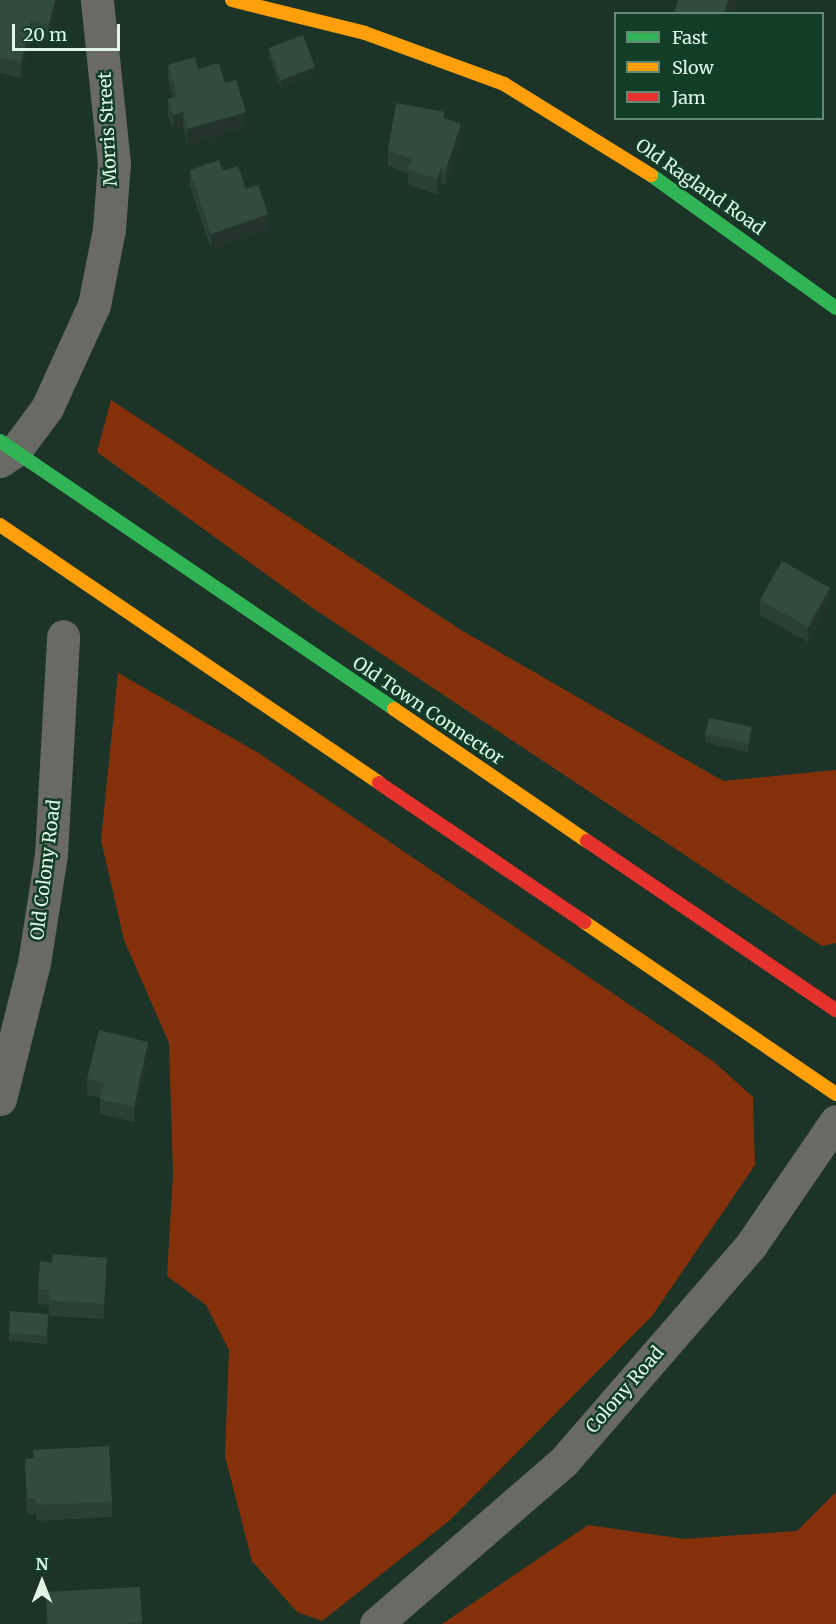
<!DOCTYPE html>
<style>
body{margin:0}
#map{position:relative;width:836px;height:1624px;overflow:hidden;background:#1c3428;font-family:Merriweather,serif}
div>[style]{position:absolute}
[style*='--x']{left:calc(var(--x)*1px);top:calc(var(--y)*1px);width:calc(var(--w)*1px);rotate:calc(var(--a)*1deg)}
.green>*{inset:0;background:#84300b}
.street>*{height:33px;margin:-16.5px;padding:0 16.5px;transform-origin:16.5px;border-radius:16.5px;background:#686a63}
.fast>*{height:14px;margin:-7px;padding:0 7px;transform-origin:7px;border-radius:7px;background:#30b455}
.slow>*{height:14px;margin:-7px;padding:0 7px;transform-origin:7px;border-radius:7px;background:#ff9f0a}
.jam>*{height:14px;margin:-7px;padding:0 7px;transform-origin:7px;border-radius:7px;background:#e5322d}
.wall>*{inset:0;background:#2a4035}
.shaded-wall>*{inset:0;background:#22342b}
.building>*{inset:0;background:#314b3e}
span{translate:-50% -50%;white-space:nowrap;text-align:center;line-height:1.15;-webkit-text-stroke:5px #123e28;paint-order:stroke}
.street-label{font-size:18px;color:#dff6e7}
.legend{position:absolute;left:614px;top:12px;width:210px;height:108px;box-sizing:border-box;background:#123e28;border:2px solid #648874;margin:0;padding:8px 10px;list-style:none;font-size:18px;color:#dff6e7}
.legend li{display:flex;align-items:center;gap:12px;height:30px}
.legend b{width:30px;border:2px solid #648874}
.north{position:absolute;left:12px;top:1552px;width:60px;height:60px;-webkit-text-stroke:4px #123e28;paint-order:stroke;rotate:0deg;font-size:16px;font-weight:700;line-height:24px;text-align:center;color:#dff6e7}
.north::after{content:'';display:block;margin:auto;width:21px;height:27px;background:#dff6e7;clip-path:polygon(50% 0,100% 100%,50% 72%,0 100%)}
.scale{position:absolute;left:12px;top:24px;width:108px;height:27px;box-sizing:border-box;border:3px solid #dff6e7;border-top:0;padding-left:8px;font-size:18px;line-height:21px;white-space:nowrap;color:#dff6e7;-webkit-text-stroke:4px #123e28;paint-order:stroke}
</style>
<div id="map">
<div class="green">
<div style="clip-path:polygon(111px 400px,461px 630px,723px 781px,836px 770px,836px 943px,822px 946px,314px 609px,97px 452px)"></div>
<div style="clip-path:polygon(118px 673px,257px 752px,714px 1062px,753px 1097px,755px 1165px,652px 1316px,450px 1520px,322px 1621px,297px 1612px,252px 1561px,225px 1456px,229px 1350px,206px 1305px,167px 1276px,173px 1174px,169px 1043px,124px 940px,101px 840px)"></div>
<div style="clip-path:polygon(836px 1492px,836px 1624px,442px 1624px,588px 1525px,684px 1539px,797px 1531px)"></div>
</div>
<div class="street">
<div style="--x:0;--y:461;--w:18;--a:-34"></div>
<div style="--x:15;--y:451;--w:54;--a:-53.3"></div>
<div style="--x:47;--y:408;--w:113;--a:-65.5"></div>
<div style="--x:94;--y:305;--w:77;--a:-78.8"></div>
<div style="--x:109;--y:229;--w:66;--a:-85.7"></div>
<div style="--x:114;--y:163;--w:164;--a:-96"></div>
<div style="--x:0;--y:1099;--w:140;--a:-76"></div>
<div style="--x:34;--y:963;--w:110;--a:-81.1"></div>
<div style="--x:51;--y:854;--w:218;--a:-86.8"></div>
<div style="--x:376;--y:1624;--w:249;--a:-40.9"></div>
<div style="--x:564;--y:1461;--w:286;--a:-49.1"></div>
<div style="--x:751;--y:1245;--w:150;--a:-55.6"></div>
</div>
<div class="fast">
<div style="--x:651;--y:175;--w:228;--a:35.7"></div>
<div style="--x:0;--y:441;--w:477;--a:34.2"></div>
</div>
<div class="slow">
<div style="--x:232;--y:0;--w:137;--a:13.9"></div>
<div style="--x:365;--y:33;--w:148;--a:20.1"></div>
<div style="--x:504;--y:84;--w:173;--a:31.8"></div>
<div style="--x:0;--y:525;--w:458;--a:34.2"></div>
<div style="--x:394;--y:709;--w:234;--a:34.4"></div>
<div style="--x:584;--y:922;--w:305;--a:34.3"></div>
</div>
<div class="jam">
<div style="--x:379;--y:783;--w:248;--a:34.1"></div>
<div style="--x:587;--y:841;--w:301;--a:34.2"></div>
</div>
<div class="wall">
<div style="clip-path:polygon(0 0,58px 0,49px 41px,31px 37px,21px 78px,0 73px)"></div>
<div style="clip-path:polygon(269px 48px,315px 75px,281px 88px,269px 56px)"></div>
<div style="clip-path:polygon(168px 65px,198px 69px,225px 83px,246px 128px,187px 145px,183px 127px,173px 130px,168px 115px,168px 99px,173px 98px,168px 80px)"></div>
<div style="clip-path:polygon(445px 118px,461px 139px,446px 185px,441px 183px,437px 194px,408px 185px,408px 173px,388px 166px,388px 151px)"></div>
<div style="clip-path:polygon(190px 170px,223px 171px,246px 189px,268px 230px,211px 249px,190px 186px)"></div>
<div style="clip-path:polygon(760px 600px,830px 604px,808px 642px,760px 615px)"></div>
<div style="clip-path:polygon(705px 734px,752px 735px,748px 752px,705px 742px)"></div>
<div style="clip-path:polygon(148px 1057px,134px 1122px,100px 1114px,100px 1098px,87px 1095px,87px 1079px)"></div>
<div style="clip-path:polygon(107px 1273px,104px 1319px,49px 1316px,49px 1305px,38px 1304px,38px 1289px)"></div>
<div style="clip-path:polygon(48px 1322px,47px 1344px,9px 1341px,9px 1333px)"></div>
<div style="clip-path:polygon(33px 1450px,112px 1502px,112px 1517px,37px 1521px,36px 1513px,27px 1514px,25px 1459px,33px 1458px)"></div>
<div style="clip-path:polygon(140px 1587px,142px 1624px,47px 1624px,46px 1592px)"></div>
</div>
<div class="shaded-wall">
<div style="clip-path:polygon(55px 0,58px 0,58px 3px,49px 41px,49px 25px)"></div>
<div style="clip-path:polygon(728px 0,736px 0,732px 14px,724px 14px)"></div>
<div style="clip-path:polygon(31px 21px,31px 37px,21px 78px,21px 62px)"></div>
<div style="clip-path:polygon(315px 67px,315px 75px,281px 88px,281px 80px)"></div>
<div style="clip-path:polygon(183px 112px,183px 127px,173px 130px,173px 115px)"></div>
<div style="clip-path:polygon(246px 112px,246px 128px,187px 145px,187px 129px)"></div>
<div style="clip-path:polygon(461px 124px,461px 139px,446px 185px,446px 169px)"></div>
<div style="clip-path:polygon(441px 168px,441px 183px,437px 194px,437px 179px)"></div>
<div style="clip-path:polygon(268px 214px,268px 230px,211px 249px,211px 234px)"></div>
<div style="clip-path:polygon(830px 588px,830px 604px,808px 642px,808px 627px)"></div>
<div style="clip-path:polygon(752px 727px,752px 735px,748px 752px,748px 744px)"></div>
<div style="clip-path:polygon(148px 1042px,148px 1057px,134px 1122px,134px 1107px)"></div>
<div style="clip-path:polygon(107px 1258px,107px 1273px,104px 1319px,104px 1304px)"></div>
</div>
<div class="building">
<div style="clip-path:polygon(0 0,55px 0,49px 25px,31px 21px,21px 62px,0 57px)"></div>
<div style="clip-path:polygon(678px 0,728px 0,724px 14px,674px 14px)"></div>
<div style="clip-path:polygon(303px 35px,315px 67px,281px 80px,269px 48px)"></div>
<div style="clip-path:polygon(195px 57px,198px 69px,219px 63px,225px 83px,236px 80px,246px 112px,187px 129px,183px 112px,173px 115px,168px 99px,177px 96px,168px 65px)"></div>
<div style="clip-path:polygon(396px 103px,445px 112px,443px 118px,461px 124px,446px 169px,441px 168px,437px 179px,408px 169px,412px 158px,388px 151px)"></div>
<div style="clip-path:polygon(219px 160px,223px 171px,238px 166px,246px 189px,258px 185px,268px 214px,211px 234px,190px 170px)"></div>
<div style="clip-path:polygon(782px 561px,830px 588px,808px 627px,760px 600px)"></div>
<div style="clip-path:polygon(709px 718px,752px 727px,748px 744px,705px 734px)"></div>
<div style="clip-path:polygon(99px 1030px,148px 1042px,134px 1107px,100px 1099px,104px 1083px,87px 1079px)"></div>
<div style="clip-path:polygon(53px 1254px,107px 1258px,104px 1304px,49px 1300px,50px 1290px,38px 1289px,40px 1261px,52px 1263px)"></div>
<div style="clip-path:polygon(10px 1311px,48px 1314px,47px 1336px,9px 1333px)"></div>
<div style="clip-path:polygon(109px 1446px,112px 1502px,37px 1505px,36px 1498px,27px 1498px,25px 1459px,34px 1458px,33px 1450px)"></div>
<div style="clip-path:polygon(140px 1587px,142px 1622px,125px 1624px,48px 1624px,46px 1592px)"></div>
</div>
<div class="street-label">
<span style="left:108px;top:129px;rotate:-93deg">Morris Street</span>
<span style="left:700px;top:187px;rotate:35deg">Old Ragland Road</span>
<span style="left:428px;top:711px;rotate:34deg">Old Town Connector</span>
<span style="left:46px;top:870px;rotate:-83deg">Old Colony Road</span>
<span style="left:625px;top:1390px;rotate:-49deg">Colony Road</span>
</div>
<ul class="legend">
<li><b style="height:8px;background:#30b455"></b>Fast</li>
<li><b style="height:8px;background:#ff9f0a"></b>Slow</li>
<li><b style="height:8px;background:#e5322d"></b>Jam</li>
</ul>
<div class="north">N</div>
<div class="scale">20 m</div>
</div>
